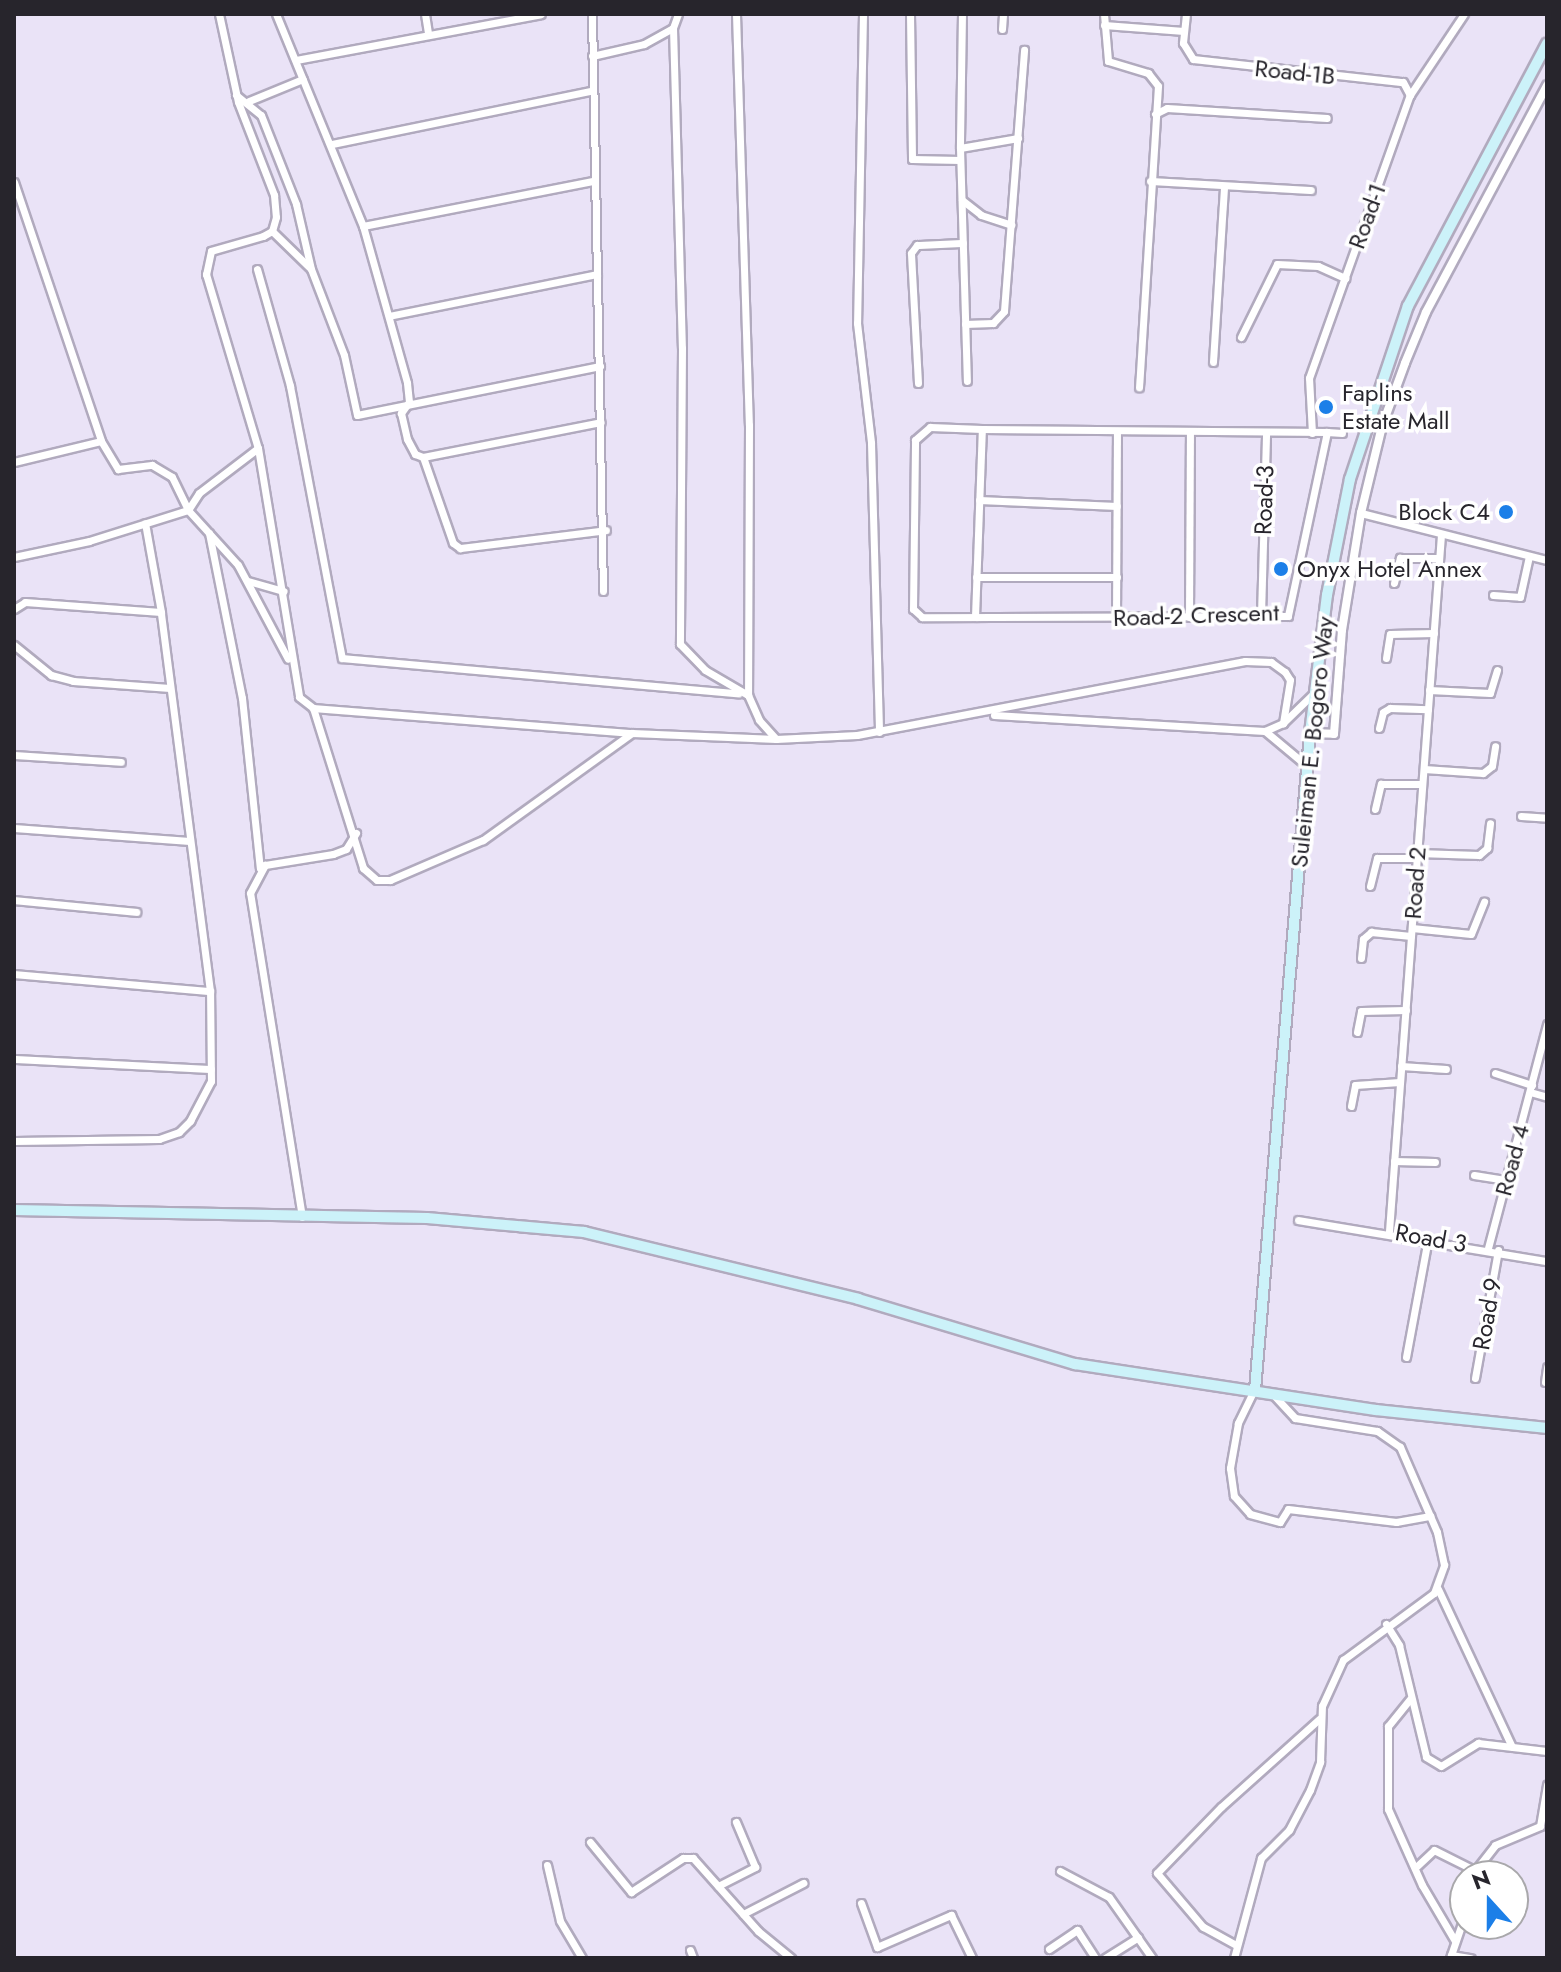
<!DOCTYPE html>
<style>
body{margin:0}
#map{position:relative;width:1561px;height:1972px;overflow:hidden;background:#eae3f7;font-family:Jost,sans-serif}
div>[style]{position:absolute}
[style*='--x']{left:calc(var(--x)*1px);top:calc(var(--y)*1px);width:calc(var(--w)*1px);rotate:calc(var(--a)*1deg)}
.roads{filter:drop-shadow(2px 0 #b1aabe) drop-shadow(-2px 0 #b1aabe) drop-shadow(0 2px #b1aabe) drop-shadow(0 -2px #b1aabe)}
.minor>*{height:7px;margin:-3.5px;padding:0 3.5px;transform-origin:3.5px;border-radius:3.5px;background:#fff}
.tertiary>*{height:8px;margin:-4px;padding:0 4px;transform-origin:4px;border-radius:4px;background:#fff}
.secondary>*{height:10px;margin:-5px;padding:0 5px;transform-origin:5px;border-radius:5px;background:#ccf2f9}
.dots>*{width:22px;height:22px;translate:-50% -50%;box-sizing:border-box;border:4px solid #fff;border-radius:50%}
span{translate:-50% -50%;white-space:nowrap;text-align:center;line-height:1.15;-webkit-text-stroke:7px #fff;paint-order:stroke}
.street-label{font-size:24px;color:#27252c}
.poi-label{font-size:24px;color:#27252c}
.left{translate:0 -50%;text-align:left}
.right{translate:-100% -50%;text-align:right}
.frame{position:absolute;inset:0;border:16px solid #27252c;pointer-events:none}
.north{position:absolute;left:1449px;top:1860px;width:80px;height:80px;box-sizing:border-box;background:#fff;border:2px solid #a9a8ab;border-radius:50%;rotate:339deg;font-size:22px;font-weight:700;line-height:32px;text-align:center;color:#27252c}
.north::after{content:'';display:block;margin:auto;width:28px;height:36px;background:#1c7fe8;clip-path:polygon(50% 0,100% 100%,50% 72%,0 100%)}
</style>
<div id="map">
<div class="roads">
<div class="minor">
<div style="--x:219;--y:14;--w:90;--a:77.8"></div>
<div style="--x:238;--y:102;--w:100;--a:68.8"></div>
<div style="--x:274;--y:195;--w:22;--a:85"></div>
<div style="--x:276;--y:217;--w:15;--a:106"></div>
<div style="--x:272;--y:231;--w:10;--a:151"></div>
<div style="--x:263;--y:236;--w:54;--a:163.9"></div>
<div style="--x:211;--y:251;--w:24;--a:102"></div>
<div style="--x:206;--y:274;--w:182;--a:73.4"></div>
<div style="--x:258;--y:448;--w:252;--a:80.6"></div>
<div style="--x:299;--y:697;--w:18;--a:38"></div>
<div style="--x:313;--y:708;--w:320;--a:4.5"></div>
<div style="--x:276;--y:14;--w:229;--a:67.7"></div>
<div style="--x:363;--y:226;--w:163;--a:74.3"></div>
<div style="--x:407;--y:383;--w:19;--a:84"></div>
<div style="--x:409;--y:402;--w:14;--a:126"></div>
<div style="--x:401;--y:413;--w:27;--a:77"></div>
<div style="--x:407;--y:439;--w:17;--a:62"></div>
<div style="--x:415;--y:454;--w:9;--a:21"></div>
<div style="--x:423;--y:457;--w:91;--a:70.8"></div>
<div style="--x:453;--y:543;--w:9;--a:36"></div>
<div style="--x:460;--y:548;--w:147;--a:-7"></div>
<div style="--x:425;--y:14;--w:19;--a:81"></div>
<div style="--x:592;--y:14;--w:577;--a:88.91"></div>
<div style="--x:678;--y:14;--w:15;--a:110"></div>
<div style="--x:673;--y:28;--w:320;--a:88.4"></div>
<div style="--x:682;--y:348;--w:296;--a:90.4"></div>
<div style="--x:680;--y:644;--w:36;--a:46"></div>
<div style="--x:705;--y:670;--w:50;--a:30.2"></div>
<div style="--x:748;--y:695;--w:27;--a:66"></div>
<div style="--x:759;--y:720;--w:25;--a:48"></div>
<div style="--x:736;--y:14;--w:411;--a:88.2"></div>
<div style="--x:749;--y:425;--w:270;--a:90.2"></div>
<div style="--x:863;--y:14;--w:309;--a:91.1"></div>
<div style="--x:857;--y:323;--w:121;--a:83.3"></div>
<div style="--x:871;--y:443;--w:289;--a:88.4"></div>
<div style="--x:910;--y:14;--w:145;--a:89.2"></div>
<div style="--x:912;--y:159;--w:48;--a:1.2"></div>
<div style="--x:962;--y:14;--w:134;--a:90.9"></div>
<div style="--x:960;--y:148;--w:233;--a:88.3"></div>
<div style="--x:1104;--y:14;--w:47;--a:85.1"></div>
<div style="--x:1108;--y:61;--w:42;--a:16.7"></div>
<div style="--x:1148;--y:73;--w:16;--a:52"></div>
<div style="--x:1158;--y:86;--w:302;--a:93.6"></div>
<div style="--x:1186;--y:14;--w:29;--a:96"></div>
<div style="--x:1183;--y:43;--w:19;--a:58"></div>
<div style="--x:1193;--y:59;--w:211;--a:6.3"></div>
<div style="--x:1403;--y:82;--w:15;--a:62"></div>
<div style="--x:1104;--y:25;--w:80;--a:4.3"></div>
<div style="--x:1002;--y:29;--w:15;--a:-86"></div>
<div style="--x:592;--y:56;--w:53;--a:-13"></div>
<div style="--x:644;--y:44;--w:33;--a:-29"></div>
<div style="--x:296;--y:60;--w:249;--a:-10.6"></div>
<div style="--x:236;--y:95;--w:32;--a:39"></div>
<div style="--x:261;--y:115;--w:96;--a:68.5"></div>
<div style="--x:296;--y:204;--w:67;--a:77"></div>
<div style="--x:311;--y:269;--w:92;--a:69"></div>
<div style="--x:344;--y:355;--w:61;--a:77.8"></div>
<div style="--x:357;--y:415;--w:248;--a:-11.4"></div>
<div style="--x:249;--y:101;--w:58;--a:-22.2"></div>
<div style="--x:1155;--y:114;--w:13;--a:-27"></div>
<div style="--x:1167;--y:108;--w:160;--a:3.6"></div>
<div style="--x:332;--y:144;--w:264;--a:-11.6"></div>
<div style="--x:960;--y:148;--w:59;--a:-9.8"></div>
<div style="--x:1150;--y:181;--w:161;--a:3.2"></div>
<div style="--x:14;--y:182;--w:273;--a:71.4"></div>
<div style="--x:962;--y:200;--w:24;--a:38"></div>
<div style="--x:981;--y:215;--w:32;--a:18"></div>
<div style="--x:363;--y:226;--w:234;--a:-11.1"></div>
<div style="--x:272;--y:231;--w:52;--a:44.2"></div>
<div style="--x:257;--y:269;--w:122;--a:74.2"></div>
<div style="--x:290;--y:386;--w:277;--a:79.2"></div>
<div style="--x:342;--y:658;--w:398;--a:5.1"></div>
<div style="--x:389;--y:316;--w:212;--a:-11.4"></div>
<div style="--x:965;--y:324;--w:28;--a:-2"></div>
<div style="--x:993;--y:323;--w:16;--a:-47"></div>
<div style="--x:1004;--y:311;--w:262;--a:-85.6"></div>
<div style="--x:1241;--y:337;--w:81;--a:-63.7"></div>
<div style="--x:1277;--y:264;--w:41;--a:2.8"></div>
<div style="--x:1318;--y:266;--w:30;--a:24"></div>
<div style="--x:1213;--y:362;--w:176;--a:-86.4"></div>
<div style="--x:918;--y:383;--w:130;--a:-93.1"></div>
<div style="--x:911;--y:253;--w:10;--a:-53"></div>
<div style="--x:917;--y:245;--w:46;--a:-2.5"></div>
<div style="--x:1327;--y:432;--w:188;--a:102"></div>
<div style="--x:1288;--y:616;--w:366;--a:179.8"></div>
<div style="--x:922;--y:617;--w:12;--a:-138"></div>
<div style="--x:913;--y:609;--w:169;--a:-89.3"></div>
<div style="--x:915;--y:440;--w:20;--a:-41"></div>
<div style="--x:930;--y:427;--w:52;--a:2.2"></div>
<div style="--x:982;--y:429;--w:345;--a:0.5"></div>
<div style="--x:1327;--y:432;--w:15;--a:4"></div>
<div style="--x:1312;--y:433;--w:55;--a:-93.1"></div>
<div style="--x:1309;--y:378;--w:300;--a:-70.4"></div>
<div style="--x:1410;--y:95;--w:97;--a:-56.3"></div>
<div style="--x:423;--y:457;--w:181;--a:-11.1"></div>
<div style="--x:14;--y:462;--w:89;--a:-13.6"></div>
<div style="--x:101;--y:441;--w:33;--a:59"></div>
<div style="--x:118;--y:469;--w:34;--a:-7"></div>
<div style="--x:152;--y:465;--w:23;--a:31"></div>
<div style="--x:172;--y:477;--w:37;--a:64"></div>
<div style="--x:188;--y:510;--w:74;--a:47.7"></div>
<div style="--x:238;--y:565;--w:106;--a:62"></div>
<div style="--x:979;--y:500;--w:138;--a:2.5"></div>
<div style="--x:1361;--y:513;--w:192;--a:14.2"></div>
<div style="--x:209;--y:533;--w:168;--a:78.7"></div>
<div style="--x:242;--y:698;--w:171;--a:84"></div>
<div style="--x:14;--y:557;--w:77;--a:-12"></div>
<div style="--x:89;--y:541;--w:104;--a:-17.4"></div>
<div style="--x:188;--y:510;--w:20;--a:-57"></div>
<div style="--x:199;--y:493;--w:74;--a:-37.3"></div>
<div style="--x:976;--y:577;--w:141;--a:0"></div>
<div style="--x:248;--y:581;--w:37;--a:16"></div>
<div style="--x:1394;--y:583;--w:26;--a:-77"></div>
<div style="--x:1400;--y:558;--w:39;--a:0"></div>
<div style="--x:1493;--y:595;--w:27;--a:4"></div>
<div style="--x:1520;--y:597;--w:42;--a:-77.6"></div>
<div style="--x:14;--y:609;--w:13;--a:-32"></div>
<div style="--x:25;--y:602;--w:136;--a:4.2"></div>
<div style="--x:1261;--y:615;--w:183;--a:-88.4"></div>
<div style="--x:975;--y:617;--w:188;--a:-87.9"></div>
<div style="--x:1189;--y:617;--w:185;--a:-89.7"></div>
<div style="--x:1116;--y:618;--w:187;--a:-89.7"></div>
<div style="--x:14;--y:645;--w:48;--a:39"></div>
<div style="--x:51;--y:675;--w:23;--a:15"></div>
<div style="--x:73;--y:681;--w:97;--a:4.1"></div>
<div style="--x:1386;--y:658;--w:24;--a:-81"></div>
<div style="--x:1390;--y:634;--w:44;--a:-1.3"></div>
<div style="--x:1429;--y:690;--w:61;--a:2.8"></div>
<div style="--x:1490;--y:693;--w:24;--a:-73"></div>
<div style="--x:313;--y:708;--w:168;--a:72.6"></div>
<div style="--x:363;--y:868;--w:18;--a:41"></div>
<div style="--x:377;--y:880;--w:13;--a:0"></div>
<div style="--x:390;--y:880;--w:101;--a:-23.3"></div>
<div style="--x:483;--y:840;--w:183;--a:-35.7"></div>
<div style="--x:632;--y:733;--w:144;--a:2.4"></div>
<div style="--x:776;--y:739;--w:81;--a:-2.8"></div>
<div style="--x:857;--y:735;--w:395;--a:-10.8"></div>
<div style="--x:1245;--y:661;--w:26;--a:2"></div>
<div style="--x:1271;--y:662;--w:17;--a:36"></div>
<div style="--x:1285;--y:672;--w:9;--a:58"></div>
<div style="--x:1290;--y:680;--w:44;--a:99.2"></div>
<div style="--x:994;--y:715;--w:271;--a:3.4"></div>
<div style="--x:1265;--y:731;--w:20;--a:-24"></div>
<div style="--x:1283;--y:723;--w:43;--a:-44.1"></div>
<div style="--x:1379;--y:728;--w:16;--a:-76"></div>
<div style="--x:1383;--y:712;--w:8;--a:-30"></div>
<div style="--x:1390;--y:708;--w:38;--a:2"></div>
<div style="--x:1265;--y:731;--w:55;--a:39.8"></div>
<div style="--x:14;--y:755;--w:107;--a:3.7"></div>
<div style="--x:1424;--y:769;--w:59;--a:3.9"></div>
<div style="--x:1483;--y:773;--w:11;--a:-38"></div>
<div style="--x:1492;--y:766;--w:20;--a:-81"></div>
<div style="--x:1375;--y:809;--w:26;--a:-77"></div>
<div style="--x:1381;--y:784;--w:41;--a:0"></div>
<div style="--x:1521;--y:816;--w:26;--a:4"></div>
<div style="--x:14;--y:828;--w:176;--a:4.2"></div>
<div style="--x:1417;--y:853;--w:62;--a:1.8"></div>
<div style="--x:1479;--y:855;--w:11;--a:-41"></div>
<div style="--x:1487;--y:848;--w:25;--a:-83"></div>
<div style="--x:1370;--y:886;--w:29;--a:-76"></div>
<div style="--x:1377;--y:858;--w:40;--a:0"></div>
<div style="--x:14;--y:900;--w:123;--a:5.6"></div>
<div style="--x:1412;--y:928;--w:59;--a:5.8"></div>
<div style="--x:1471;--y:934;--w:35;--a:-68"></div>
<div style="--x:1361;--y:958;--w:19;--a:-84"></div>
<div style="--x:1363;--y:939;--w:11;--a:-41"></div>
<div style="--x:1371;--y:932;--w:40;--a:5.7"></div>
<div style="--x:14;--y:974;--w:197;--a:5"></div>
<div style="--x:1357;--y:1032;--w:21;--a:-79"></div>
<div style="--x:1361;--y:1011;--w:45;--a:-1.3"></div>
<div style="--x:14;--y:1059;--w:197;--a:2.9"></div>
<div style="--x:1401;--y:1066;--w:45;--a:3.8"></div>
<div style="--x:1495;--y:1073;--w:39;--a:18"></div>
<div style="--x:1530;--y:1092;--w:18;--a:16"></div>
<div style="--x:1351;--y:1106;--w:21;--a:-79"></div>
<div style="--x:1355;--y:1085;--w:45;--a:-3.8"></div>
<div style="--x:14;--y:1141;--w:145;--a:-0.8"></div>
<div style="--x:159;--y:1139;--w:21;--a:-19"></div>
<div style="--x:179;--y:1132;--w:16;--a:-45"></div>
<div style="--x:190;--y:1121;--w:45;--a:-62.3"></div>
<div style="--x:211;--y:1081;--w:90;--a:-90.6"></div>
<div style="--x:210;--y:991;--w:382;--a:-97.4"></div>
<div style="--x:161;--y:612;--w:90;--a:-100.2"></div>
<div style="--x:1394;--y:1161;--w:41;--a:1.4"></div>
<div style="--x:1474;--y:1175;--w:33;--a:9"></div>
<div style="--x:302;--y:1217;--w:328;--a:-99.1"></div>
<div style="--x:250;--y:893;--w:32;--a:-62"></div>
<div style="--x:265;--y:865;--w:69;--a:-9.2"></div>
<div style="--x:333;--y:854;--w:14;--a:-21"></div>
<div style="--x:346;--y:849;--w:19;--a:-58"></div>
<div style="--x:1298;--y:1220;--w:252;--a:9.4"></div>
<div style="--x:1389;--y:1231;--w:698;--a:-85.73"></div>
<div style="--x:1488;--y:1248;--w:232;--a:-75.2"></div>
<div style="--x:1406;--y:1357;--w:121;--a:-79.5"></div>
<div style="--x:1475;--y:1378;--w:130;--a:-79.8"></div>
<div style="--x:1545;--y:1382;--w:15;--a:-82"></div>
<div style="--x:1254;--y:1390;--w:37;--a:116"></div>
<div style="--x:1238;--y:1423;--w:46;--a:100.1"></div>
<div style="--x:1230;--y:1468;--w:28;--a:82"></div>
<div style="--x:1234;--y:1496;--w:24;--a:48"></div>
<div style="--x:1250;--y:1514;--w:31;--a:15"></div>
<div style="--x:1280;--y:1522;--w:15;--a:-58"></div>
<div style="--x:1288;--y:1509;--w:109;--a:6.9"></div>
<div style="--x:1396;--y:1522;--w:35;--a:-10"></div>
<div style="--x:1438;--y:1589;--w:174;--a:64.9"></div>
<div style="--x:1386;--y:1624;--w:25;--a:58"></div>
<div style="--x:1399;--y:1645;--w:115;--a:76.4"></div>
<div style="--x:1426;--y:1757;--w:17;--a:31"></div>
<div style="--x:1441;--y:1766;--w:44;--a:-31.9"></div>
<div style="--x:1478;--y:1743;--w:69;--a:6.6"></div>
<div style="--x:1410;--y:1699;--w:35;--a:129"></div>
<div style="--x:1388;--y:1726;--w:83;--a:90"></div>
<div style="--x:1388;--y:1809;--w:83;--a:65.9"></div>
<div style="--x:1422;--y:1885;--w:65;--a:59.5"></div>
<div style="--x:590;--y:1842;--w:65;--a:50.6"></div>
<div style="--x:631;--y:1892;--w:62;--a:-33.2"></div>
<div style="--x:683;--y:1858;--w:10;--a:0"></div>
<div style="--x:693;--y:1858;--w:98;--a:48.3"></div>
<div style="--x:758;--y:1931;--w:43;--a:39.3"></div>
<div style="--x:547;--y:1865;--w:57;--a:76.9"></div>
<div style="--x:560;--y:1921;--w:43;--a:59.3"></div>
<div style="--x:1417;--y:1866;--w:23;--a:-43"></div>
<div style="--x:1434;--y:1850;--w:45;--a:26.6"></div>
<div style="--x:1060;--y:1871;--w:55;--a:28"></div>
<div style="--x:1109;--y:1897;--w:75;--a:54.8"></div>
<div style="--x:1471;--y:1876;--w:39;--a:-52"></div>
<div style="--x:1495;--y:1845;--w:49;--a:-22.9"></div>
<div style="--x:1540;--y:1826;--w:42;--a:-80.3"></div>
<div style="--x:718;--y:1886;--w:42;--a:-27.2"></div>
<div style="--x:755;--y:1867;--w:49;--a:-112.9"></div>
<div style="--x:861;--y:1903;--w:47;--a:70"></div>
<div style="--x:877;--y:1947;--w:81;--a:-23.4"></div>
<div style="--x:951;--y:1915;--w:48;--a:64"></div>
<div style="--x:743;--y:1914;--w:68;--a:-27.3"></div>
<div style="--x:1236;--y:1945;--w:38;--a:-151"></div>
<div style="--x:1203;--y:1927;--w:71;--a:-130.4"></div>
<div style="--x:1157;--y:1873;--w:92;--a:-45.9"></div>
<div style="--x:1221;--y:1807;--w:132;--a:-41.9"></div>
<div style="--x:1049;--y:1949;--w:34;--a:-34"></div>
<div style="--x:1077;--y:1930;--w:33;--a:57"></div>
<div style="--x:690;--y:1950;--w:9;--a:69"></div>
<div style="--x:1451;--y:1955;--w:20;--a:9"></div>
<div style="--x:1105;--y:1958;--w:39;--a:-32"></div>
<div style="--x:1234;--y:1958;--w:104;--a:-74.9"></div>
<div style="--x:1261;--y:1858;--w:40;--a:-45"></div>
<div style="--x:1289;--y:1830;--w:45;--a:-62.3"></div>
<div style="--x:1310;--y:1790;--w:30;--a:-70"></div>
<div style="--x:1320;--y:1762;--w:56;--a:-88"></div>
<div style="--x:1322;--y:1706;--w:51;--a:-65.5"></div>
<div style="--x:1343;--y:1660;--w:113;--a:-36.4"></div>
<div style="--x:1434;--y:1593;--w:30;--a:-70"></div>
<div style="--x:1444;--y:1565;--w:34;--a:-102"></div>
<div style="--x:1437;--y:1532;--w:93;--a:-113.5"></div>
<div style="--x:1400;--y:1447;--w:28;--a:-145"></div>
<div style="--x:1377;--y:1431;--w:83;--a:-171"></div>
<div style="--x:1295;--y:1418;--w:34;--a:-133"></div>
<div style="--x:1450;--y:1958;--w:39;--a:-71"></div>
<div style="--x:1463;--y:1921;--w:29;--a:-86"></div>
</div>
<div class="tertiary">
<div style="--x:1310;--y:733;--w:24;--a:2"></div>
<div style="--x:1334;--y:734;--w:104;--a:-85.6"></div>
<div style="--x:1342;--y:630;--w:119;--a:-80.8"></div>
<div style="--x:1361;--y:513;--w:89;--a:-76.4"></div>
<div style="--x:1382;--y:426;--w:67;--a:-69.9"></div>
<div style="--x:1405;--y:363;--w:55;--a:-67.6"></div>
<div style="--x:1426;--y:312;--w:257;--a:-61.9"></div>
</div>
<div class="secondary">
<div style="--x:14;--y:1210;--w:413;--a:1.1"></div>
<div style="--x:427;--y:1218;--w:158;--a:5.1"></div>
<div style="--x:584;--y:1232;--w:282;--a:13.7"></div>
<div style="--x:858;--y:1299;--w:227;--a:16.7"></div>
<div style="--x:1075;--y:1364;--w:304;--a:8.7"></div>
<div style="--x:1376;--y:1410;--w:172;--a:6"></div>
<div style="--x:1255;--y:1390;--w:659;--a:-85.21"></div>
<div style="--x:1310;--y:733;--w:139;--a:-83"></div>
<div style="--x:1327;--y:595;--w:118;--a:-78.8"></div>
<div style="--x:1350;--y:479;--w:182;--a:-71.5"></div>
<div style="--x:1408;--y:306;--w:297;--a:-62.1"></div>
</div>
</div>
<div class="dots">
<div style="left:1326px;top:407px;background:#1c7fe8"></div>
<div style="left:1506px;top:512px;background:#1c7fe8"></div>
<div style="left:1281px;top:569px;background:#1c7fe8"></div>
</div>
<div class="street-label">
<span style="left:1295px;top:72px;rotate:6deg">Road-1B</span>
<span style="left:1367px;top:216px;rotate:-70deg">Road-1</span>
<span style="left:1264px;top:500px;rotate:-88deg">Road-3</span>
<span style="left:1196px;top:615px;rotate:-2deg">Road-2 Crescent</span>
<span style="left:1312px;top:742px;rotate:-84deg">Suleiman E. Bogoro Way</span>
<span style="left:1415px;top:883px;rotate:-86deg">Road 2</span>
<span style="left:1512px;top:1160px;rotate:-75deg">Road 4</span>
<span style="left:1431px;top:1238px;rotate:10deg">Road 3</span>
<span style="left:1487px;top:1314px;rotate:-80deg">Road 9</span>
</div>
<div class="poi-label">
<span class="left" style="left:1342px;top:407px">Faplins<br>Estate Mall</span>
<span class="right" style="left:1490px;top:512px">Block C4</span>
<span class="left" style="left:1297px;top:569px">Onyx Hotel Annex</span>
</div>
<div class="frame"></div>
<div class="north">N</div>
</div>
